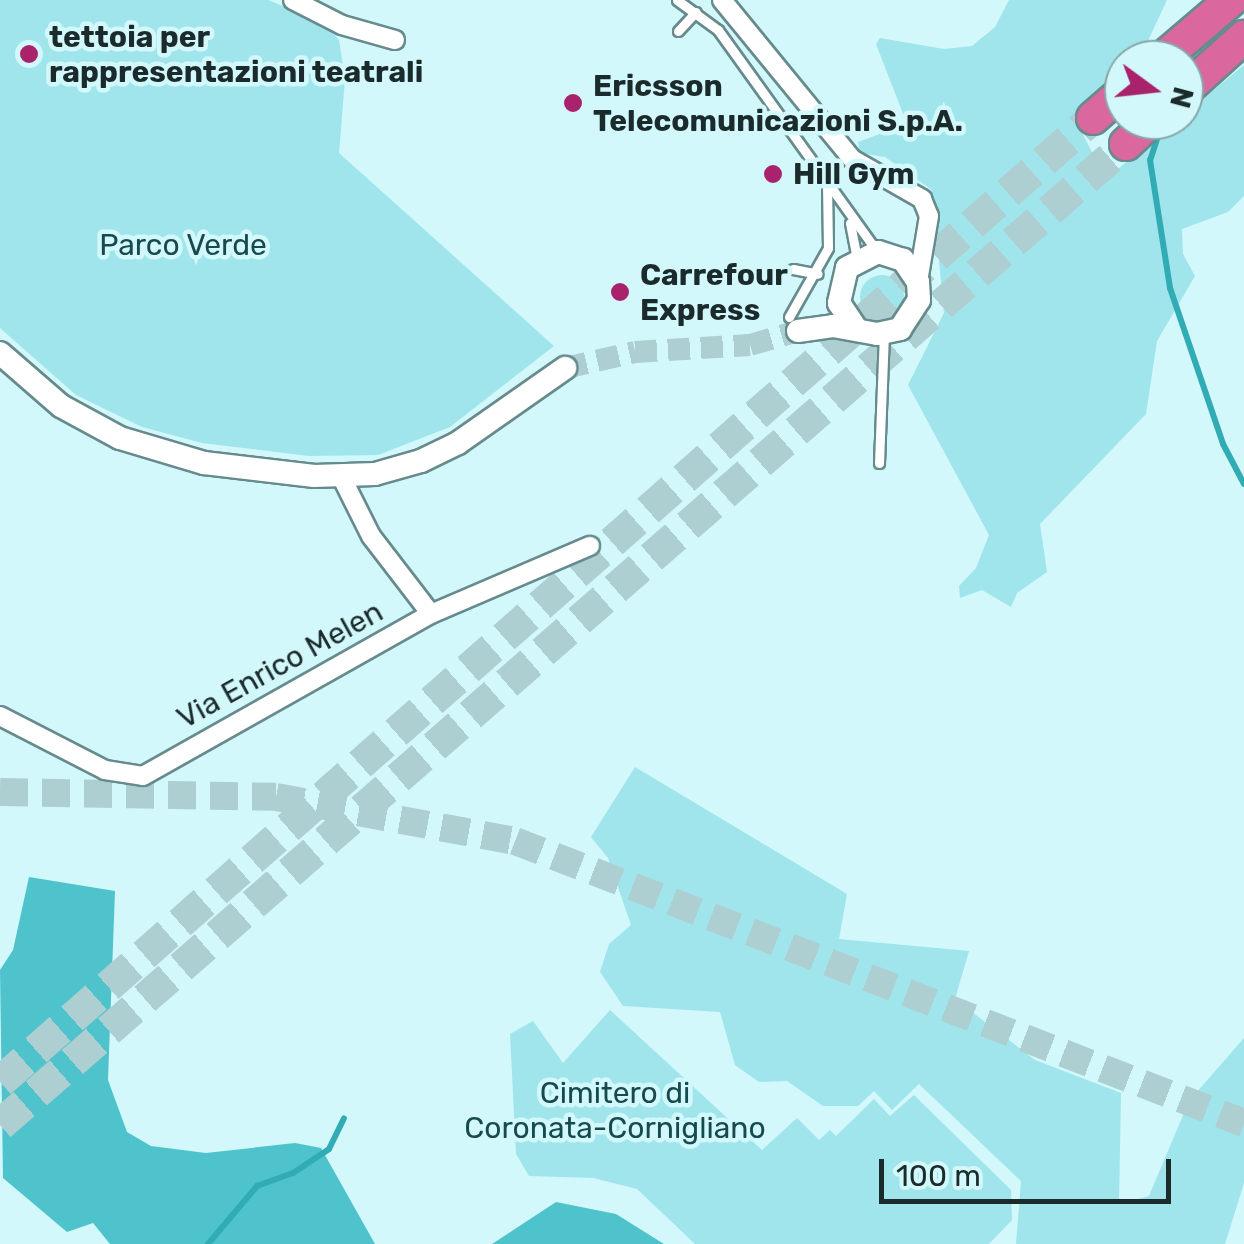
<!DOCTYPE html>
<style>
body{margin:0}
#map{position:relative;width:1244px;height:1244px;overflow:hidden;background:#d2f8fb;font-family:Rubik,sans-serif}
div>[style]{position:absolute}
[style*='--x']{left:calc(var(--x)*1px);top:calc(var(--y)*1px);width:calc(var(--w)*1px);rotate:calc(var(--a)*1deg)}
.green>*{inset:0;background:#9fe5eb}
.round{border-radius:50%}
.forest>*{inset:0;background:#4ec3cc}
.stream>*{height:6px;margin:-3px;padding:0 3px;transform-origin:3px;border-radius:3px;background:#31acb5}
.tertiary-tunnel>*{height:22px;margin-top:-11px;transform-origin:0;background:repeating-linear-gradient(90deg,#adcfd1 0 22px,transparent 0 33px)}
.primary-tunnel>*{height:28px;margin-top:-14px;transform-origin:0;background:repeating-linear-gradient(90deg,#adcfd1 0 28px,transparent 0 42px)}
.motorway-tunnel>*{height:32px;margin-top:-16px;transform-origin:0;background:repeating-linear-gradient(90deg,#adcfd1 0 32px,transparent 0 48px)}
.roads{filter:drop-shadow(2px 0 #678b8d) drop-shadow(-2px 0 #678b8d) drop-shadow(0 2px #678b8d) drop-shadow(0 -2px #678b8d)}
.service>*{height:9px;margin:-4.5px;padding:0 4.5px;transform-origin:4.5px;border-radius:4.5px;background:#fff}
.minor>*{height:18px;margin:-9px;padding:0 9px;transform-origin:9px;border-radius:9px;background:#fff}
.tertiary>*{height:22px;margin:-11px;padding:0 11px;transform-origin:11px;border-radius:11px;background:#fff}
.motorway>*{height:32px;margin:-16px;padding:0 16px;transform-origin:16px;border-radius:16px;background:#da689e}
.dots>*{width:28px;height:28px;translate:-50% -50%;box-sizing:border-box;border:5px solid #d2f8fb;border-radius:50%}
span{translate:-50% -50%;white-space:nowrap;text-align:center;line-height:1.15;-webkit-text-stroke:9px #d2f8fb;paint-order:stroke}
.poi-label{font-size:30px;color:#1b2a2b;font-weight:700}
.left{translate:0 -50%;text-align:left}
.park-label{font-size:30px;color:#174a4e}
.street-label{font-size:30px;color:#1b2a2b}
.north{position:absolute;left:1104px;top:40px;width:100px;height:100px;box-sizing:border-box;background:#d2f8fb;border:2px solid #89a6a8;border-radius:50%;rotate:105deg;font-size:28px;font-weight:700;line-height:40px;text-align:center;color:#1b2a2b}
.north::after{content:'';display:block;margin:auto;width:35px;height:45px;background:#a8236c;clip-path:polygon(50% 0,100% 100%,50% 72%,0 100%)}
.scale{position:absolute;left:879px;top:1159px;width:292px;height:45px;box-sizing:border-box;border:5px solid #1b2a2b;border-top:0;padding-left:12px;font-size:30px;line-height:35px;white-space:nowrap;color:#1b2a2b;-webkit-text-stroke:8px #d2f8fb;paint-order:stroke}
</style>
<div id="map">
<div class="green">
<div style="clip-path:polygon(0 0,268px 0,324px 23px,339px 40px,345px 79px,339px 153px,554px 346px,450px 427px,378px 455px,309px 456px,202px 443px,142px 427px,76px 395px,0 328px)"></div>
<div style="clip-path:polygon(1009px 0,1167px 0,1146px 45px,1124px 60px,1079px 127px,1093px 154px,1109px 166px,1119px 168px,1244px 65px,1244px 196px,1228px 212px,1182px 229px,1183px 254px,1195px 276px,1157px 341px,1146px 414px,1040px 524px,1047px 572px,1017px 593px,1011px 607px,982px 590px,960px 598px,959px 586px,976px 568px,989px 535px,908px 385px,944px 313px,932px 190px,885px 157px,860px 153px,858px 142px,907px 124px,876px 44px,880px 38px,944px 49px,972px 46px,995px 27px)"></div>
<div class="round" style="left:860px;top:275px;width:44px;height:44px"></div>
<div style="clip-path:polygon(635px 767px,847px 894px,839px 939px,969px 951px,955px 999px,1035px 1060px,1121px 1093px,1119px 1204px,1149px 1196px,1189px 1101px,1244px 1038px,1244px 1183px,1225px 1244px,1016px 1244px,1021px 1181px,919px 1084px,892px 1110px,874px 1091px,858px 1106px,823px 1106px,787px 1081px,759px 1082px,735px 1065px,720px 1012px,623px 1006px,600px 972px,609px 944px,631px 925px,608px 858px,591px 837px)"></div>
<div style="clip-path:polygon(610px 1010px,762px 1150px,797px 1118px,819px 1140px,830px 1130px,836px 1136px,874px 1099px,890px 1116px,914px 1095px,1011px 1190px,1012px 1220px,989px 1244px,695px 1244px,637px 1189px,593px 1178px,529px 1176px,516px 1154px,510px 1034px,533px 1021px,563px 1063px)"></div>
</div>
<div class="forest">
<div style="clip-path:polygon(29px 877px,115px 891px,108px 1080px,127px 1132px,151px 1146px,206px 1153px,295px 1143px,321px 1148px,375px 1244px,110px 1244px,93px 1223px,67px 1232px,3px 1178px,0 970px,13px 950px)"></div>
<div style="clip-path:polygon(556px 1202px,616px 1214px,664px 1244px,492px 1244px)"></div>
</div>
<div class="stream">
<div style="--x:1159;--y:133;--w:28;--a:108"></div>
<div style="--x:1150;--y:160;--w:130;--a:81.1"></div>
<div style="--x:1170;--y:288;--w:165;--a:71.2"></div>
<div style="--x:1223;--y:444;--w:45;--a:62.3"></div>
<div style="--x:208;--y:1244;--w:76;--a:-49.8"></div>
<div style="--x:257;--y:1186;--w:38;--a:-20"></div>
<div style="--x:293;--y:1173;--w:43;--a:-33.7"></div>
<div style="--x:329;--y:1149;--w:34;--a:-64"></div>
</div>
<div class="tertiary-tunnel">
<div style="--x:565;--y:368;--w:72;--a:-12.9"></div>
<div style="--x:635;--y:352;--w:115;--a:-3.5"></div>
<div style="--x:750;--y:345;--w:50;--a:-16.3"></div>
</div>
<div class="primary-tunnel">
<div style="--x:0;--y:792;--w:276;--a:1"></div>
<div style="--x:276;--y:797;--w:243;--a:10.4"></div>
<div style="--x:515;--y:841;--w:782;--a:21.15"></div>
</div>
<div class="motorway-tunnel">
<div style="--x:0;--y:1082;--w:1457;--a:-41.41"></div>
<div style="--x:0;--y:1125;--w:1493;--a:-41.06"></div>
</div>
<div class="roads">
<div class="service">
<div style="--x:677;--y:0;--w:51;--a:36.2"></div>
<div style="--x:718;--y:30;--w:271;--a:54.3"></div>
<div style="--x:678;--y:31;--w:26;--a:-47"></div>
<div style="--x:850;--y:223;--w:36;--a:79"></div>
<div style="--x:793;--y:269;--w:25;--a:11"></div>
<div style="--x:789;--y:317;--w:79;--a:-60.5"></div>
<div style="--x:828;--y:248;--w:66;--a:-90.9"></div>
<div style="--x:879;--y:463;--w:129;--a:-87.8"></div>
</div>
<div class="minor">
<div style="--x:293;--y:0;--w:55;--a:27"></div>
<div style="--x:342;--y:25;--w:55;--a:15.8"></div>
<div style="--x:722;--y:0;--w:205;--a:50.7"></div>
<div style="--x:852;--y:159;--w:81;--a:29.7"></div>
<div style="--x:922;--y:199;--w:18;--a:68"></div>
<div style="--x:929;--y:216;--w:67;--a:99.5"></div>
<div style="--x:341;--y:476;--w:67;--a:63.4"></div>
<div style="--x:371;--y:536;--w:98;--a:52.4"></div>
<div style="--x:0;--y:716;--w:118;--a:27.2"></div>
<div style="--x:105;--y:770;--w:38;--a:9"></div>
<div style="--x:143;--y:776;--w:330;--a:-29.4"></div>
<div style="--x:431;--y:614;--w:173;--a:-23.2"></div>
</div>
<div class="tertiary">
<div style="--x:798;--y:331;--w:35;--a:-8"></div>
<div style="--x:833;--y:326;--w:45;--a:10.3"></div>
<div style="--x:877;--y:334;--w:24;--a:-12"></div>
<div style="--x:900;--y:329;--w:35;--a:-57"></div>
<div style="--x:919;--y:300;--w:18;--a:-93"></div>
<div style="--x:918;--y:282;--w:27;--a:-124"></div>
<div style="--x:903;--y:260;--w:26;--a:-162"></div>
<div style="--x:878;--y:252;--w:35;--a:153"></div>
<div style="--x:847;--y:268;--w:36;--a:103"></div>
<div style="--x:839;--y:303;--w:29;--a:56"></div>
<div style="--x:0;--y:353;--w:81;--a:41"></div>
<div style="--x:61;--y:406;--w:67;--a:28.5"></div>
<div style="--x:120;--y:438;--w:88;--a:16.6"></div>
<div style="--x:204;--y:463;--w:111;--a:6.7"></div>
<div style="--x:314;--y:476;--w:61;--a:-1.9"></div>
<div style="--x:375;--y:474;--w:48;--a:-15.8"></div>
<div style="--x:421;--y:461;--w:41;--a:-25.9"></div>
<div style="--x:458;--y:443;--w:131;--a:-35"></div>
</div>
<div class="motorway">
<div style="--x:1161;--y:60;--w:92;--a:-40.6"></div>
<div style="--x:1184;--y:91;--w:81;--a:-42"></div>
<div style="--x:1093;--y:118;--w:41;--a:-41.1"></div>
<div style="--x:1126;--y:144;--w:35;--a:-43"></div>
</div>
</div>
<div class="dots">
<div style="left:29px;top:54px;background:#a8236c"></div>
<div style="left:573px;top:103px;background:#a8236c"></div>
<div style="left:773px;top:174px;background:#a8236c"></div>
<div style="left:620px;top:292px;background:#a8236c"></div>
</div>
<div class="poi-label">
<span class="left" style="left:49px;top:54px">tettoia per<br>rappresentazioni teatrali</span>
<span class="left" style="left:593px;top:103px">Ericsson<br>Telecomunicazioni S.p.A.</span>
<span class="left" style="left:793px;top:174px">Hill Gym</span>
<span class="left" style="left:640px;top:292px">Carrefour<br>Express</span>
</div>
<div class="park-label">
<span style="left:183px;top:245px">Parco Verde</span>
<span style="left:615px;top:1110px">Cimitero di<br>Coronata-Cornigliano</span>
</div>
<div class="street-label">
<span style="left:280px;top:665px;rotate:-29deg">Via Enrico Melen</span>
</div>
<div class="north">N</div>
<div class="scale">100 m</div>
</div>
